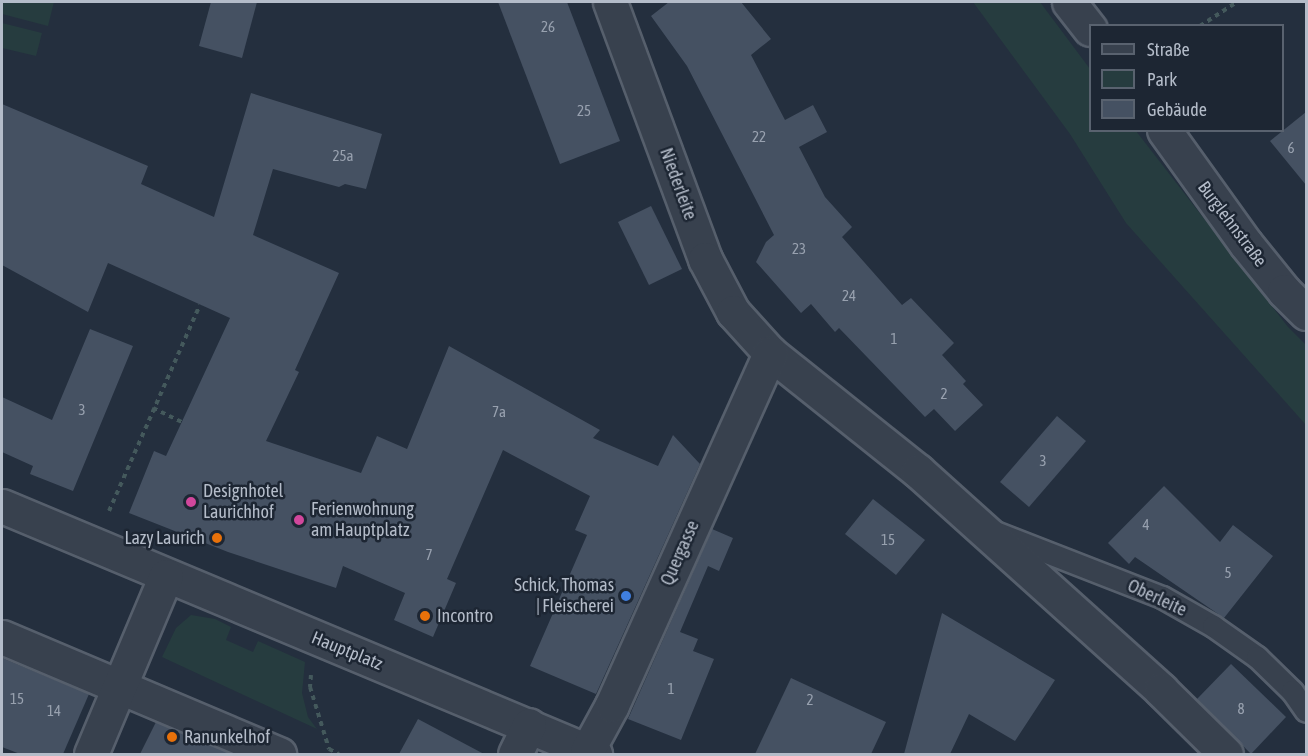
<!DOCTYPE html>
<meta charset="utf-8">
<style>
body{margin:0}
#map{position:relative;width:1308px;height:756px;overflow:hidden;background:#242f3e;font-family:"Asap Condensed",sans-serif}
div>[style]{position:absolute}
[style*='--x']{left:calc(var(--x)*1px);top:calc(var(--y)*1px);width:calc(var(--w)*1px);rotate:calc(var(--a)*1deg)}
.green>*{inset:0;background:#263c3f}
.building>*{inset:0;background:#455162}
.path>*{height:4px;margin-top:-2px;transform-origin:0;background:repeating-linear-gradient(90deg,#44595c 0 4.5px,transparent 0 9px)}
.roads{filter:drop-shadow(2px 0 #565f6c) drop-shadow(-2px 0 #565f6c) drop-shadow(0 2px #565f6c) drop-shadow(0 -2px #565f6c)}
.lane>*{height:21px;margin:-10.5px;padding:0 10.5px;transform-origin:10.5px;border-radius:10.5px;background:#38414e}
.street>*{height:33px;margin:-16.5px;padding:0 16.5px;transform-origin:16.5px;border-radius:16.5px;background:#38414e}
.dots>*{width:16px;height:16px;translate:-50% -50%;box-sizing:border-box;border:3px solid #1d2633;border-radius:50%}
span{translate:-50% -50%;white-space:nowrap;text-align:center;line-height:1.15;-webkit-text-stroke:5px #1d2633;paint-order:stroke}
.number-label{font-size:15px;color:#98a1af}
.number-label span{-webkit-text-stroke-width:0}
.street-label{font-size:18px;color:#b4bcc9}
.poi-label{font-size:18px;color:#b4bcc9}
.left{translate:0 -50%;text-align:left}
.right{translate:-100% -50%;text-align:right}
.frame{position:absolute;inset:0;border:3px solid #b4bcc9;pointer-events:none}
.legend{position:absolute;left:1089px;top:24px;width:195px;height:108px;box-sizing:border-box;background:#1d2633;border:2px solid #59626f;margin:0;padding:8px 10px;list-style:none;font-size:18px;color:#b4bcc9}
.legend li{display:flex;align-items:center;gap:12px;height:30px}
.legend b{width:30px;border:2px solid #59626f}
</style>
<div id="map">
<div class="green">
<div style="clip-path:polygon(2px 2px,54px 2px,48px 26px,2px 14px)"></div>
<div style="clip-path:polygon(973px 2px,1040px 2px,1090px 69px,1090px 130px,1136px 131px,1288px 327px,1306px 345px,1306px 425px,1126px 223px,1070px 134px)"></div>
<div style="clip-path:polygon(2px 23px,42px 33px,36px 56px,2px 48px)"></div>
<div style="clip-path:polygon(191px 615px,215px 619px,231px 627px,226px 640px,253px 652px,258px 641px,305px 662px,302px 693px,308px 717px,317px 729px,162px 657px,176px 628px)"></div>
</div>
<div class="building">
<div style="clip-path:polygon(211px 2px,257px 2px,242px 58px,199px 46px)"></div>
<div style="clip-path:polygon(498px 2px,567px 2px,620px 141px,560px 164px)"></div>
<div style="clip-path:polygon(669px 2px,741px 2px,771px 39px,751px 55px,785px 120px,813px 105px,827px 132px,799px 147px,825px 197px,852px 227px,842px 237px,902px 305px,911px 298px,954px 343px,942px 355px,966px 381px,963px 384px,983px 405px,955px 431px,934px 409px,925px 417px,839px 328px,835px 332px,811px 304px,801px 313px,756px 262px,766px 242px,774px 235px,687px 66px,651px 16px)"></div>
<div style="clip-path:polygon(251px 93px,382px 134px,366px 189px,345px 184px,339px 187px,273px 169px,253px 235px,339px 273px,295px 370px,299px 372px,266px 441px,361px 473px,377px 436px,407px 449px,449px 346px,600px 430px,593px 438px,658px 466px,673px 435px,700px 464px,596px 694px,530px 666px,587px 535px,575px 530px,590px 496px,503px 450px,447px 579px,456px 583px,433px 637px,394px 620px,405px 593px,343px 566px,336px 588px,228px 552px,129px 513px,154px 451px,166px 456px,230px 318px,108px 263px,88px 312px,2px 265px,2px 104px,148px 166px,141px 184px,214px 217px)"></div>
<div style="clip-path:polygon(1306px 112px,1306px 185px,1270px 141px)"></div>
<div style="clip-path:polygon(651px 206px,682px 269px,649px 285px,618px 222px)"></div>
<div style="clip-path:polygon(90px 329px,133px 346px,73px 491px,30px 474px,33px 466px,2px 452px,2px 397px,52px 420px)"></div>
<div style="clip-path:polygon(1057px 416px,1086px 441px,1029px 507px,1000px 482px)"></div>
<div style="clip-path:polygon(1164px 486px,1220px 542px,1233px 525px,1273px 556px,1224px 618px,1135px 557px,1129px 564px,1108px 543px)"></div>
<div style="clip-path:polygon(873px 499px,925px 540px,896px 575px,845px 534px)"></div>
<div style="clip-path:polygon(712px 529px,733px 538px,719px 571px,708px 566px,680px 632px,698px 639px,693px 651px,714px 659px,681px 740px,628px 719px)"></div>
<div style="clip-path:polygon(942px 613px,1055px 680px,1015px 741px,969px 714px,950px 754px,904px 754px)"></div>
<div style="clip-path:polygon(2px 658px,89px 694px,63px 754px,20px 754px,2px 747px)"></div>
<div style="clip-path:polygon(1231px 664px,1286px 717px,1251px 754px,1197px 699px)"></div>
<div style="clip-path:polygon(791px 678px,886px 722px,871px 754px,755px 754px)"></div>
<div style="clip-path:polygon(418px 719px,484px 754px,399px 754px)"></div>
<div style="clip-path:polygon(156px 722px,232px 754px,140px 754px)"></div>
</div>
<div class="path">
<div style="--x:1200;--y:26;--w:44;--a:-33"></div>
<div style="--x:153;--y:408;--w:32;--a:26"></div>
<div style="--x:109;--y:511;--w:225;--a:-66.2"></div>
<div style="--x:311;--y:675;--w:12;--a:95"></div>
<div style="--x:310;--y:687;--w:65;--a:73"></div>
<div style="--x:329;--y:749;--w:11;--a:27"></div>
</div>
<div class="roads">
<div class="lane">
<div style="--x:995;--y:532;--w:179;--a:21.3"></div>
<div style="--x:1162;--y:597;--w:59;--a:29.6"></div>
<div style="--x:1213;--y:626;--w:54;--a:35.2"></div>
<div style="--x:1257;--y:657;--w:49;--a:44.2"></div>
<div style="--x:1292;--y:691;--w:24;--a:55"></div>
</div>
<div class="street">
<div style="--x:610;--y:2;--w:274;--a:69.7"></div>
<div style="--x:705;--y:259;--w:60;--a:62.2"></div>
<div style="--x:733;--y:312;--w:55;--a:47.9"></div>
<div style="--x:770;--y:353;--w:189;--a:38.6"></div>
<div style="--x:918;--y:471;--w:327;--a:42"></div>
<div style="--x:1161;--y:690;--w:91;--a:44.6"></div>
<div style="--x:1069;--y:2;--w:34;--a:52"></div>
<div style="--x:1164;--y:130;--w:140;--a:54.3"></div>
<div style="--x:1246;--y:244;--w:60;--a:51"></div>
<div style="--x:1284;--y:291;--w:31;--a:45"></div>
<div style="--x:2;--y:506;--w:643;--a:22.7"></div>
<div style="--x:2;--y:637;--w:301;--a:22.9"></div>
<div style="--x:587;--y:751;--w:52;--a:-61.5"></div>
<div style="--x:612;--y:705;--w:386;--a:-65.8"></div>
<div style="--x:91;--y:754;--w:193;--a:-67.2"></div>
<div style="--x:515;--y:754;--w:32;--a:-64"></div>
</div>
</div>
<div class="dots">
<div style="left:191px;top:502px;background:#d1479c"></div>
<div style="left:299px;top:520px;background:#d1479c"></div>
<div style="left:217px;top:538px;background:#e8710a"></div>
<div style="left:626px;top:596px;background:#3f7fe0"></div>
<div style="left:425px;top:616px;background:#e8710a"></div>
<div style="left:172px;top:737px;background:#e8710a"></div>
</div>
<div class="number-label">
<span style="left:548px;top:27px">26</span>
<span style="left:584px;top:111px">25</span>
<span style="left:759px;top:137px">22</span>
<span style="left:1291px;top:148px">6</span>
<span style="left:343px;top:156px">25a</span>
<span style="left:799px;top:249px">23</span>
<span style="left:849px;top:296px">24</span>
<span style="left:894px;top:339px">1</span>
<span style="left:944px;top:394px">2</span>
<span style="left:82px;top:410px">3</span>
<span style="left:499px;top:412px">7a</span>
<span style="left:1043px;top:461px">3</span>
<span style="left:1146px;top:525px">4</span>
<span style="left:888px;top:540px">15</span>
<span style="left:429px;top:555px">7</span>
<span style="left:1228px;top:573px">5</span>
<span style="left:671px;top:689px">1</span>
<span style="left:17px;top:699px">15</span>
<span style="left:810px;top:700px">2</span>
<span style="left:1241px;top:709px">8</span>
<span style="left:54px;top:711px">14</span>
</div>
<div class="street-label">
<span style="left:678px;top:184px;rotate:70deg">Niederleite</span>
<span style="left:1232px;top:224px;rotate:53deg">Burglehnstraße</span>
<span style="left:680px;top:553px;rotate:-66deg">Quergasse</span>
<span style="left:1157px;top:598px;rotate:25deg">Oberleite</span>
<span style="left:347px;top:651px;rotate:22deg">Hauptplatz</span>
</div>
<div class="poi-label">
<span class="left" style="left:203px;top:502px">Designhotel<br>Laurichhof</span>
<span class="left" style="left:311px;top:520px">Ferienwohnung<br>am Hauptplatz</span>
<span class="right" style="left:205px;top:538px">Lazy Laurich</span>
<span class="right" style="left:614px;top:596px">Schick, Thomas<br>| Fleischerei</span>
<span class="left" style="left:437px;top:616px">Incontro</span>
<span class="left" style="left:184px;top:737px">Ranunkelhof</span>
</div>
<div class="frame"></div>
<ul class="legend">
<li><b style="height:8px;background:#38414e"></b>Straße</li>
<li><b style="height:16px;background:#263c3f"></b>Park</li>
<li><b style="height:16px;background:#455162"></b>Gebäude</li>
</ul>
</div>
